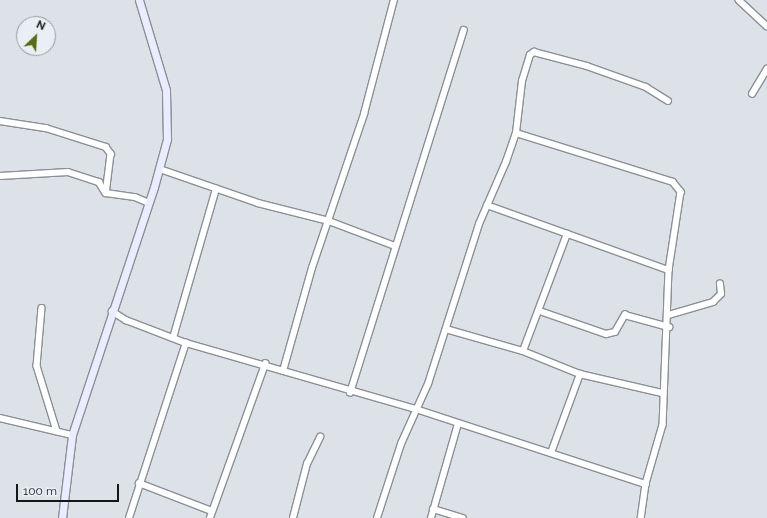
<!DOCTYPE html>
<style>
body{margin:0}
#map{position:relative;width:767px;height:518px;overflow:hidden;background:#dde2e8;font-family:Raleway,sans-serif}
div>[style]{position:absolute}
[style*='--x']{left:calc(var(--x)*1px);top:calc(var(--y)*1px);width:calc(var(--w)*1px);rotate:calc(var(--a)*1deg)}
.roads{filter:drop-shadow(1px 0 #8b9096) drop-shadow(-1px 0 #8b9096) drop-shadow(0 1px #8b9096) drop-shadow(0 -1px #8b9096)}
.street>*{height:5.5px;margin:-2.75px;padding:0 2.75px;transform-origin:2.75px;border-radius:2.75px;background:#fff}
.secondary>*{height:7px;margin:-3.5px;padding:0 3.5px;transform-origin:3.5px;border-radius:3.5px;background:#ebecff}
span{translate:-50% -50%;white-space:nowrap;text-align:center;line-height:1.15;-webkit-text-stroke:3.5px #eaeff6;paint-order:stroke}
.north{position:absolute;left:16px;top:16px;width:40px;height:40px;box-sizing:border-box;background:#eaeff6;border:1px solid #94989d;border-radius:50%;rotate:25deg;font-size:11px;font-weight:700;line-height:16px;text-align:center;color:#141618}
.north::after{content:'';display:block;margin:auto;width:14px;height:18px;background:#586b17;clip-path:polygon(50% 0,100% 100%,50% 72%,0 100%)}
.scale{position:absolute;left:16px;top:484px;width:103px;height:18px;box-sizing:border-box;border:2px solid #141618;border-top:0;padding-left:5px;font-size:12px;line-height:14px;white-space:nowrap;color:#141618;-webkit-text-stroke:3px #eaeff6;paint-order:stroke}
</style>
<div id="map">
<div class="roads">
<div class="street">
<div style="--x:739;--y:0;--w:38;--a:43"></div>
<div style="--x:752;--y:94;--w:29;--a:-59"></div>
<div style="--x:0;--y:121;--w:47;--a:8.7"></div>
<div style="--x:46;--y:128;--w:63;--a:17.6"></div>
<div style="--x:106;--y:147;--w:9;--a:54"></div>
<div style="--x:111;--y:154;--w:39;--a:97"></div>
<div style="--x:516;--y:133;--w:164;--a:17.3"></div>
<div style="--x:673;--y:182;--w:13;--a:51"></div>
<div style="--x:681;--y:192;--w:79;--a:98.7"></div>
<div style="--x:669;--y:270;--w:155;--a:92.2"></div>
<div style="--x:663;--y:425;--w:61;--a:106.1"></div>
<div style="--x:646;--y:484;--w:34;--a:98"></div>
<div style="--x:160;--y:169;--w:104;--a:19.1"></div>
<div style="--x:258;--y:203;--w:73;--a:14.2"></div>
<div style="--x:329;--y:221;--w:71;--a:20.7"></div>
<div style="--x:0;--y:176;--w:68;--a:-3.4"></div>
<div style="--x:68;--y:172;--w:33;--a:18"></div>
<div style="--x:99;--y:182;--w:13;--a:58"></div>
<div style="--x:106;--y:193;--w:29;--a:8"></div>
<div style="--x:135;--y:197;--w:15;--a:23"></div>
<div style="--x:487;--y:205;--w:193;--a:19.7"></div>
<div style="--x:42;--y:308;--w:58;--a:94.9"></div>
<div style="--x:37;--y:366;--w:68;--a:72.9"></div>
<div style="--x:112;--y:311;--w:17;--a:33"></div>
<div style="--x:126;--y:320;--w:64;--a:21"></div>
<div style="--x:186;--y:343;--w:239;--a:16"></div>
<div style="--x:416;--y:409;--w:242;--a:18.1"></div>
<div style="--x:540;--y:311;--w:70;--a:19.2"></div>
<div style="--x:606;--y:334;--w:9;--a:-13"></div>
<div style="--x:615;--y:332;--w:20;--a:-60"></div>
<div style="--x:625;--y:315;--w:46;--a:15.3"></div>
<div style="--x:669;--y:315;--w:46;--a:-16.5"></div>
<div style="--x:713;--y:302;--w:11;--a:-45"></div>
<div style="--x:721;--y:294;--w:10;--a:-96"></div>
<div style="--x:446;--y:329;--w:80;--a:15.9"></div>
<div style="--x:523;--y:351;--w:61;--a:22"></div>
<div style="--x:580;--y:374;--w:84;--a:13"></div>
<div style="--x:173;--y:338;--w:155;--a:-73.9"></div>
<div style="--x:523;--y:351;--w:125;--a:-69.4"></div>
<div style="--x:283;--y:371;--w:107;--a:-74.3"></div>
<div style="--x:312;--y:268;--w:163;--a:-71.3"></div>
<div style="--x:364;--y:114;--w:118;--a:-75.3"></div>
<div style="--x:350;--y:393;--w:380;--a:-72.6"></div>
<div style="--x:0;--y:418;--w:74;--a:13.3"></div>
<div style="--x:551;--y:453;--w:84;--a:-69.8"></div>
<div style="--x:139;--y:483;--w:78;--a:21"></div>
<div style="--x:433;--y:509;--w:31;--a:17"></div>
<div style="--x:129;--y:518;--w:184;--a:-72"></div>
<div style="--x:210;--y:518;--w:164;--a:-70.3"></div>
<div style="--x:293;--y:518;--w:56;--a:-75.5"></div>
<div style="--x:307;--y:464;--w:30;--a:-64"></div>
<div style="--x:377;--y:518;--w:78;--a:-72"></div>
<div style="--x:401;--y:444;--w:66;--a:-65.8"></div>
<div style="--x:428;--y:384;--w:168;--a:-72.3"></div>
<div style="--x:479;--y:224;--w:68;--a:-66.5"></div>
<div style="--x:506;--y:162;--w:31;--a:-71"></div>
<div style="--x:516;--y:133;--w:52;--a:-83.4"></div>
<div style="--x:522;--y:81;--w:27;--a:-73"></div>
<div style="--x:530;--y:55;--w:5;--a:-37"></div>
<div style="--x:534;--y:52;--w:55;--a:14.8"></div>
<div style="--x:587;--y:66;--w:63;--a:19.6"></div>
<div style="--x:646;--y:87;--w:26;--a:32"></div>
<div style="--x:431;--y:518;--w:98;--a:-74"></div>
</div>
<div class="secondary">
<div style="--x:62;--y:518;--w:84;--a:-83.1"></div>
<div style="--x:72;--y:435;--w:261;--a:-71.7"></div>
<div style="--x:154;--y:187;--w:50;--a:-74.8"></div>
<div style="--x:167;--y:139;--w:49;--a:-91.2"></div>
<div style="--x:166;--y:90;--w:94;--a:-106.7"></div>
</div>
</div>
<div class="north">N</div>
<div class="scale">100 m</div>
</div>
